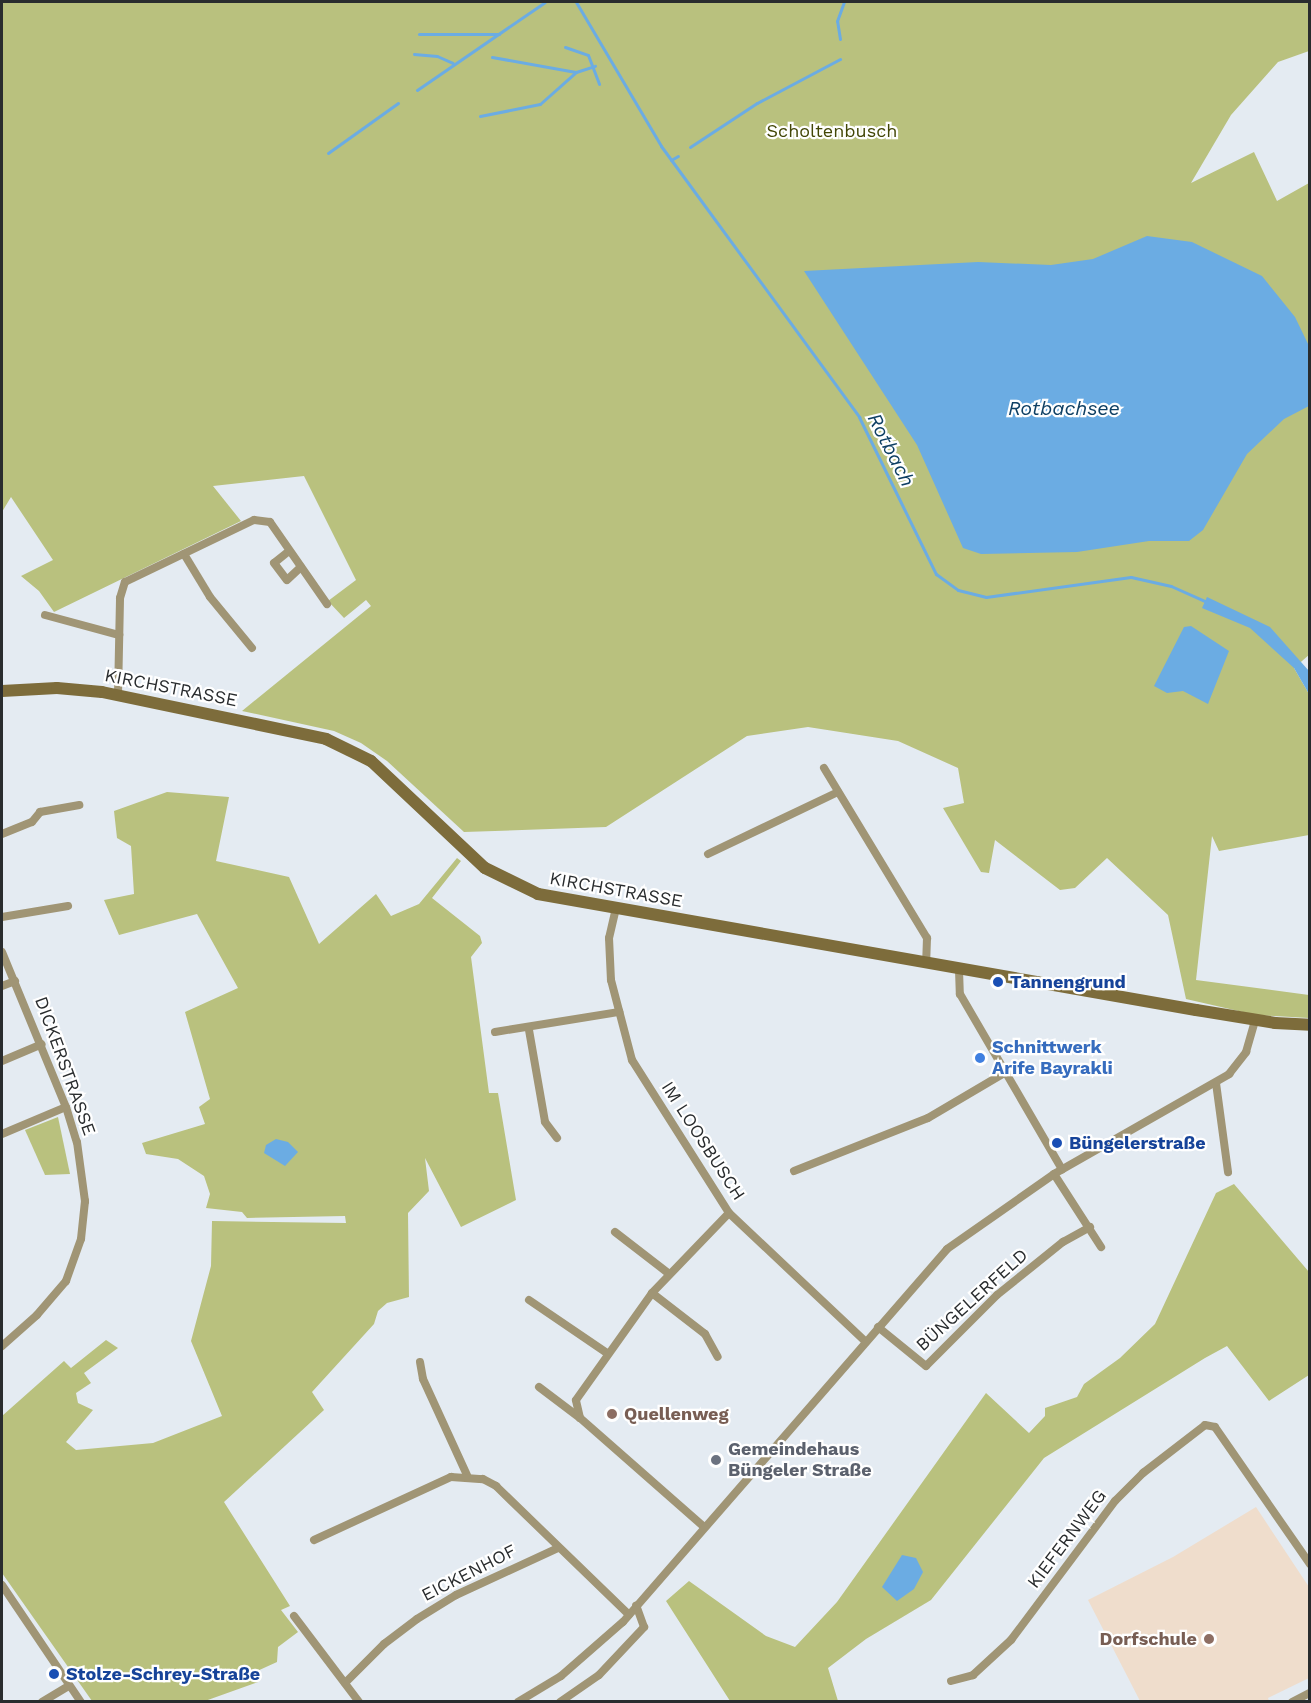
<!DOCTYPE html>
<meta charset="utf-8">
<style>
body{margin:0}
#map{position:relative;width:1311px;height:1703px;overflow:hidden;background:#e4ebf2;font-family:"Work Sans",sans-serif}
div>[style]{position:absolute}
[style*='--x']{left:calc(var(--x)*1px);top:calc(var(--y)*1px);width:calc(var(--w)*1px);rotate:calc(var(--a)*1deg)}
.education>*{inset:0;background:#efddcc}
.green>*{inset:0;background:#b9c17e}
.water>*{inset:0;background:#6bace3}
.stream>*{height:3px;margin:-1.5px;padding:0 1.5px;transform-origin:1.5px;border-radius:1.5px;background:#6bace3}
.street>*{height:8px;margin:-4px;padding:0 4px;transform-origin:4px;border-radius:4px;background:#a09575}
.secondary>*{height:12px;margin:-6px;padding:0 6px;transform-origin:6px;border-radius:6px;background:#7d6c3b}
.dots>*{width:16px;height:16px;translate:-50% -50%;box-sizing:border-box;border:3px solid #fff;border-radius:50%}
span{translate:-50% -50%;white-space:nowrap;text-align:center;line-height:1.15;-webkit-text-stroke:4.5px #fff;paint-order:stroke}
.park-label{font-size:18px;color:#424606}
.street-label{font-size:18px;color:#292c2e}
.transit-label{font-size:18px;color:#164399;font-weight:700}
.left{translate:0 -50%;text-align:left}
.shop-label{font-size:18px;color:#366cbe;font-weight:700}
.education-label{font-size:18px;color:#785e54;font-weight:700}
.right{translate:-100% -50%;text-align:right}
.worship-label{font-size:18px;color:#5b616d;font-weight:700}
.water-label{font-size:20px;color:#0f4064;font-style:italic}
.frame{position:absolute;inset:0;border:3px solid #292c2e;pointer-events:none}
</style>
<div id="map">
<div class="education">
<div style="clip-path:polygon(1256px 1507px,1309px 1587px,1309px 1678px,1268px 1698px,1269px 1701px,1140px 1701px,1088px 1600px,1173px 1557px)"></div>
</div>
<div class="green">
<div style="clip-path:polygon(2px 2px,1309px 2px,1309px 51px,1278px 62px,1231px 115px,1191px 183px,1254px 152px,1277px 201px,1309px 183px,1310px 654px,1294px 668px,1309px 694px,1309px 835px,1219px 851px,1212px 836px,1196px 980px,1309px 995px,1309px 1018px,1256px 1015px,1186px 999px,1168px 915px,1107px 858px,1075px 888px,1060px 890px,995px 840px,989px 873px,981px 872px,943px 808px,964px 803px,958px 768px,898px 741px,808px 727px,747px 736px,606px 827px,464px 832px,387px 761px,361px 743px,334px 731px,242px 711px,371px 606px,366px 600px,344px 618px,328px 601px,356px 580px,304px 476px,213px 486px,241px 521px,54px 612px,39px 591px,21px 576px,53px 560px,11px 497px,2px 512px)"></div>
<div style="clip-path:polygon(167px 792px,229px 797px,216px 861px,289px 877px,319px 944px,376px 894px,391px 916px,419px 904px,457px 858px,461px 861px,432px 898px,480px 936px,482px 943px,471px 957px,489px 1093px,498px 1093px,516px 1200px,461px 1227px,425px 1158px,429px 1191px,408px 1213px,409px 1297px,387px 1303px,378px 1311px,374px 1324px,312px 1392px,324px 1410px,224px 1502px,290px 1606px,281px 1610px,298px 1632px,278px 1647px,277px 1662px,255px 1672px,258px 1682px,205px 1701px,92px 1701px,2px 1573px,2px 1416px,64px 1361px,71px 1368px,106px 1340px,118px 1348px,84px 1373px,91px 1383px,76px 1393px,78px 1403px,93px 1410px,66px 1442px,76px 1450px,153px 1443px,222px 1416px,191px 1341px,211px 1266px,212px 1221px,346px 1223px,345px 1216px,247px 1218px,242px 1212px,206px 1208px,210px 1194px,204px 1176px,178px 1159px,146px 1154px,142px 1143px,205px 1124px,199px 1107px,210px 1099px,185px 1012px,238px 988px,197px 914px,119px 935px,104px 900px,134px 894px,131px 846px,117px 838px,114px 811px)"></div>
<div style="clip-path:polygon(58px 1117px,70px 1174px,45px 1175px,25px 1130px)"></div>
<div style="clip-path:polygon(1234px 1184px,1309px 1272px,1309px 1375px,1269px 1401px,1227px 1346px,1205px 1358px,1044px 1458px,931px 1600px,866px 1639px,828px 1668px,838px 1701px,730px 1701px,666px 1601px,689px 1581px,766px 1636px,795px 1647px,837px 1602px,986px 1393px,1029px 1433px,1045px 1416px,1045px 1408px,1077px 1397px,1084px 1384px,1120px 1358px,1155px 1324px,1216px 1193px)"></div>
</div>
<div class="water">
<div style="clip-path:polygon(1147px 236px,1192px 242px,1262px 276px,1295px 317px,1309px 346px,1309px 406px,1284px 419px,1247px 454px,1203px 530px,1189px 541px,1149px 541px,1077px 552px,981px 554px,963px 548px,917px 445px,804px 271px,978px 262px,1051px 265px,1093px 259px)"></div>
<div style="clip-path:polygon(1207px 597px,1270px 627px,1309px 671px,1309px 694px,1294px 668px,1250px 628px,1202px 608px)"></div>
<div style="clip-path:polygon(1191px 626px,1229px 651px,1208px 704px,1183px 691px,1167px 693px,1154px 686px,1184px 627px)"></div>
<div style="clip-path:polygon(276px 1139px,288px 1142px,298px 1152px,285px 1166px,264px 1153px,266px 1145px)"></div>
<div style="clip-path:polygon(902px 1555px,916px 1558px,923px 1572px,914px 1589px,897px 1601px,882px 1587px)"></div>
</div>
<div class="stream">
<div style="--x:576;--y:2;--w:167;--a:59.4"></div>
<div style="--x:661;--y:146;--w:336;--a:53.8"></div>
<div style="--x:859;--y:417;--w:175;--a:63.9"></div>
<div style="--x:936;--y:574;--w:27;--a:36"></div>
<div style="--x:958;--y:590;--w:29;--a:14"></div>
<div style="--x:986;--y:597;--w:146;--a:-7.9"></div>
<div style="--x:1131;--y:577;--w:41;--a:12.7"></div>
<div style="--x:1171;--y:586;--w:39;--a:24"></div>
<div style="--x:419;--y:34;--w:80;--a:0"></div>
<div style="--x:840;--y:39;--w:18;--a:-99"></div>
<div style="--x:837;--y:21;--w:20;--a:-70"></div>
<div style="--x:565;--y:47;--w:24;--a:19"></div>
<div style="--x:588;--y:55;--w:31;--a:69"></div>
<div style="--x:414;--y:54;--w:23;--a:5"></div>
<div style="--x:437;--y:56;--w:17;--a:24"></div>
<div style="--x:492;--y:57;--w:85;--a:10.1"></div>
<div style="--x:417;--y:90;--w:155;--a:-34.5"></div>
<div style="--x:480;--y:116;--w:61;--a:-11.3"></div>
<div style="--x:540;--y:104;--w:48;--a:-41.6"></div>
<div style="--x:576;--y:72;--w:20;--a:-18"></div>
<div style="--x:690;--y:147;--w:80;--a:-33.3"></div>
<div style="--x:757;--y:103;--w:94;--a:-27.9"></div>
<div style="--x:328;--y:153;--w:86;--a:-35.5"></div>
<div style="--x:671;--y:160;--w:8;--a:-30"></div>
</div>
<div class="street">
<div style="--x:289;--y:551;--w:19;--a:141"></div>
<div style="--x:274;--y:563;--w:21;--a:53"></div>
<div style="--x:287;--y:580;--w:19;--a:-43"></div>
<div style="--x:184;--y:554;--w:50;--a:58.8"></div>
<div style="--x:210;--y:597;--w:66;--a:50.5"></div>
<div style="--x:45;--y:615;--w:77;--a:15.1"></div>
<div style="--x:118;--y:695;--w:97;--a:-88.8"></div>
<div style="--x:120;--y:598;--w:17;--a:-73"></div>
<div style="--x:125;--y:582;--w:143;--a:-25.7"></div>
<div style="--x:254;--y:520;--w:16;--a:7"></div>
<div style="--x:270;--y:522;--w:100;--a:55.2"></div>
<div style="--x:824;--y:768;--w:199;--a:58.8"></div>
<div style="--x:927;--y:938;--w:25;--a:92"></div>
<div style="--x:2;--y:834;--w:32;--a:-22"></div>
<div style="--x:32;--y:822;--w:13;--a:-51"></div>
<div style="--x:40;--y:812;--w:40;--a:-10"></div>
<div style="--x:708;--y:854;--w:144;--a:-25.5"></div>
<div style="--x:616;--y:908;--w:31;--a:103"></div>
<div style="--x:609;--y:938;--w:42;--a:87.3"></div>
<div style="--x:611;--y:980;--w:83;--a:75.3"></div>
<div style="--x:632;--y:1060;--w:181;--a:57.6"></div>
<div style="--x:729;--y:1213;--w:188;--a:43.3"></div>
<div style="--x:2;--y:917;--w:67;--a:-9.5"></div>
<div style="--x:2;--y:952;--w:168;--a:67.6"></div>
<div style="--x:66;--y:1107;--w:37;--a:73"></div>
<div style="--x:77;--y:1142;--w:60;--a:82.3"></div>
<div style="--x:85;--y:1201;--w:38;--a:96"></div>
<div style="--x:81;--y:1239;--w:45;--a:109.7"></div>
<div style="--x:66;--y:1281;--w:45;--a:130.5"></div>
<div style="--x:37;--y:1315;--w:47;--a:138.5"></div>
<div style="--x:959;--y:970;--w:24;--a:88"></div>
<div style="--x:960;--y:994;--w:203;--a:59.8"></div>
<div style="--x:2;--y:986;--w:14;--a:-21"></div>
<div style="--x:529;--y:1030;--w:93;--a:80.1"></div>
<div style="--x:545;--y:1122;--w:20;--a:53"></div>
<div style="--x:495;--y:1032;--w:126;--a:-9.2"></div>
<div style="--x:2;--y:1061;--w:43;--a:-23"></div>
<div style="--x:1216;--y:1083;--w:90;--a:82.3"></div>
<div style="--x:2;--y:1134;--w:69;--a:-22.9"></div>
<div style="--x:794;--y:1171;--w:144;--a:-21.6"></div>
<div style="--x:928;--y:1118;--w:91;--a:-30.5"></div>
<div style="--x:1054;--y:1174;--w:87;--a:57.2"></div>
<div style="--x:615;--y:1232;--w:67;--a:37.7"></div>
<div style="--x:652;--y:1293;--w:67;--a:37.7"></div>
<div style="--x:705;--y:1334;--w:26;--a:61"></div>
<div style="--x:529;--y:1300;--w:94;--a:34.2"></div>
<div style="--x:878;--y:1327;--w:62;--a:39.1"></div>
<div style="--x:926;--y:1366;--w:100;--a:-45"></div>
<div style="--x:997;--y:1295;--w:85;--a:-38.8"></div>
<div style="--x:1063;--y:1242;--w:31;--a:-29"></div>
<div style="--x:420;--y:1362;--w:17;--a:80"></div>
<div style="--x:423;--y:1379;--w:106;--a:65.4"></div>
<div style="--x:539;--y:1387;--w:51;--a:37.1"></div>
<div style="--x:703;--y:1526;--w:164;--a:-138.7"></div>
<div style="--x:580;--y:1418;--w:18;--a:-103"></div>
<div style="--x:576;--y:1400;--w:131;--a:-54.6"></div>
<div style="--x:652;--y:1293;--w:111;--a:-46.1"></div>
<div style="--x:314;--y:1540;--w:151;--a:-24.7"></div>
<div style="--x:451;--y:1477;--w:32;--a:4"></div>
<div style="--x:483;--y:1479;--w:15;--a:28"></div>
<div style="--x:496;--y:1486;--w:185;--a:44.1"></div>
<div style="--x:2;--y:1585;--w:141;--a:56"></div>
<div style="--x:294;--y:1616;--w:108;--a:52.9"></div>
<div style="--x:951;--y:1681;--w:23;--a:-15"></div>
<div style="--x:973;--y:1675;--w:52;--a:-42.6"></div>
<div style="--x:1011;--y:1640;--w:174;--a:-53.2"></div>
<div style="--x:1115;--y:1501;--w:40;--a:-45"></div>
<div style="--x:1143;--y:1473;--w:78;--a:-37.7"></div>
<div style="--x:1205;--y:1425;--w:10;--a:11"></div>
<div style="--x:1215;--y:1427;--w:167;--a:55.3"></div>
<div style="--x:345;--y:1683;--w:55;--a:-45"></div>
<div style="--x:384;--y:1644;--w:41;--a:-37.1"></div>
<div style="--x:417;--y:1619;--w:46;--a:-31.6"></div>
<div style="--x:456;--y:1595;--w:112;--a:-24.7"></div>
<div style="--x:42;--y:1702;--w:31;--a:-31"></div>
<div style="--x:518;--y:1702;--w:50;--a:-31.2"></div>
<div style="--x:561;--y:1676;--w:82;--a:-41.1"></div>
<div style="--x:623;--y:1622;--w:494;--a:-49"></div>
<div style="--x:947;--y:1249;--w:131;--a:-35"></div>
<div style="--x:1054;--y:1174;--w:202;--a:-29.7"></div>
<div style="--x:1229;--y:1074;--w:28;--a:-52"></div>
<div style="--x:1246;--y:1052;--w:33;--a:-74"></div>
<div style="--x:560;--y:1702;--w:47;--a:-34.7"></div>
<div style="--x:599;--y:1675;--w:66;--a:-46.8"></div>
<div style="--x:644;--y:1627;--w:23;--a:-110"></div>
<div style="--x:1292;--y:1702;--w:20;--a:-27"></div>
</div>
<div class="secondary">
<div style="--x:2;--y:691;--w:55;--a:-3.1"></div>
<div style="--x:57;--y:688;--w:45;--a:5.1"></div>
<div style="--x:102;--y:692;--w:229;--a:11.8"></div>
<div style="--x:326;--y:739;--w:50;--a:26.1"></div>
<div style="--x:371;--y:761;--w:156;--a:43.2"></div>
<div style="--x:485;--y:868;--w:59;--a:26.1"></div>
<div style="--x:538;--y:894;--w:668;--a:10"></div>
<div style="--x:1196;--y:1010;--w:80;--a:9.3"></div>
<div style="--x:1275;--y:1023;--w:35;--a:3"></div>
</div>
<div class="dots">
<div style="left:998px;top:982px;background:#1a4fb4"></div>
<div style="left:980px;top:1058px;background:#3f7fe0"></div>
<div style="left:1057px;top:1143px;background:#1a4fb4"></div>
<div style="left:612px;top:1414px;background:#8d6e63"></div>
<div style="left:716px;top:1460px;background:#6b7280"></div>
<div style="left:1209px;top:1639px;background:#8d6e63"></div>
<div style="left:54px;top:1674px;background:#1a4fb4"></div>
</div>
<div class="park-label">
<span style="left:832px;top:131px">Scholtenbusch</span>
</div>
<div class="street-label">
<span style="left:171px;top:688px;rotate:11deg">KIRCHSTRASSE</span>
<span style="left:616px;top:890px;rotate:10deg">KIRCHSTRASSE</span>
<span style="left:65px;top:1066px;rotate:70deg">DICKERSTRASSE</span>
<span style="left:703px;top:1141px;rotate:57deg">IM LOOSBUSCH</span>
<span style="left:972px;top:1300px;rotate:-42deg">BÜNGELERFELD</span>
<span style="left:1067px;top:1539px;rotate:-53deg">KIEFERNWEG</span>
<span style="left:469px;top:1573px;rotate:-27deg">EICKENHOF</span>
</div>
<div class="transit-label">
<span class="left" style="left:1010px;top:982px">Tannengrund</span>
<span class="left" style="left:1069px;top:1143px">Büngelerstraße</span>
<span class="left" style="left:66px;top:1674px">Stolze-Schrey-Straße</span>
</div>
<div class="shop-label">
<span class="left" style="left:992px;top:1058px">Schnittwerk<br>Arife Bayrakli</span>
</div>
<div class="education-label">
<span class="left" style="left:624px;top:1414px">Quellenweg</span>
<span class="right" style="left:1197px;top:1639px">Dorfschule</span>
</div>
<div class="worship-label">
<span class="left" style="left:728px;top:1460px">Gemeindehaus<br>Büngeler Straße</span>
</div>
<div class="water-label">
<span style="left:1064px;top:408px">Rotbachsee</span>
<span style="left:891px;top:450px;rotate:63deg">Rotbach</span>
</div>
<div class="frame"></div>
</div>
